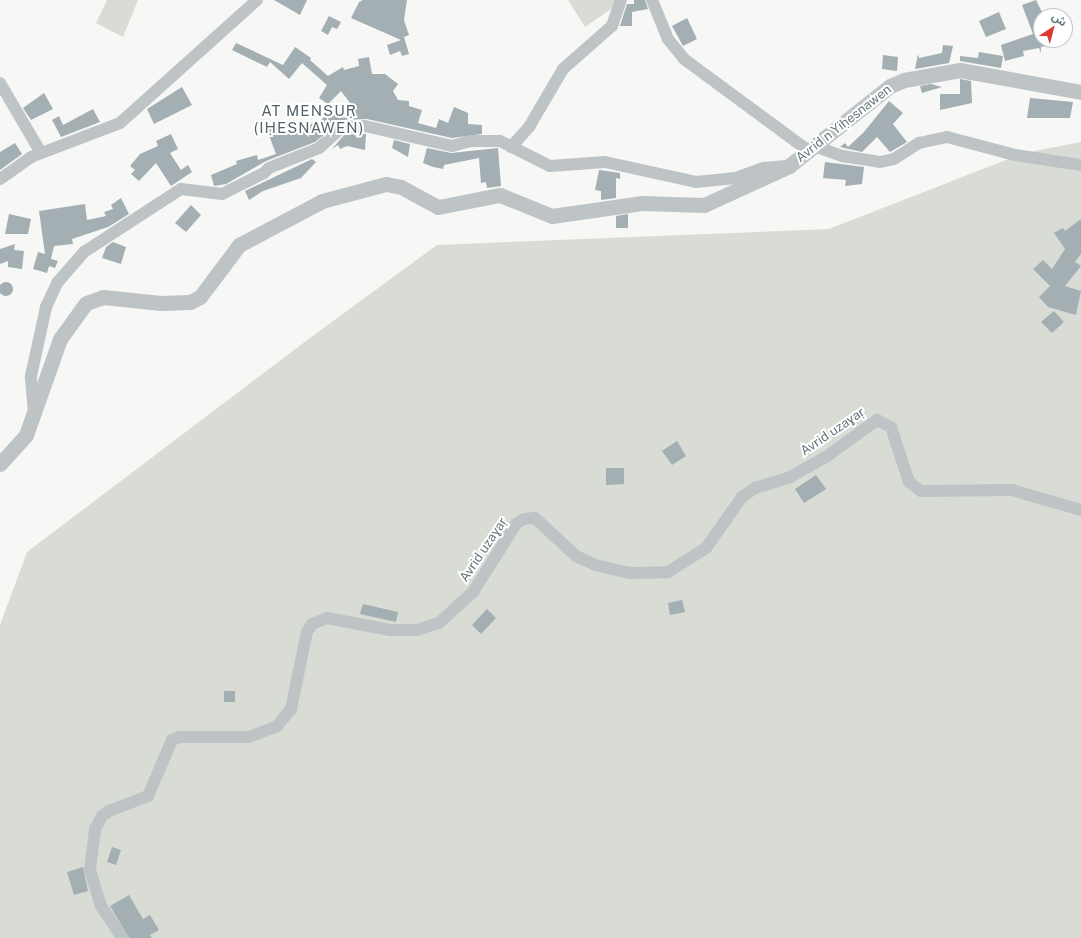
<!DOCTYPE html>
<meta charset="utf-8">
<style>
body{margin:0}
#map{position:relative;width:1081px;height:938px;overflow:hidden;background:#f7f7f5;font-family:"Public Sans","Noto Sans Arabic",sans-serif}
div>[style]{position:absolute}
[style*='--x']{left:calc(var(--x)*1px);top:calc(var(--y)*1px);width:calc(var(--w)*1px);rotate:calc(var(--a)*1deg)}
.green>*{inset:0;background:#d8dcd4}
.building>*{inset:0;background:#a3afb2}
.round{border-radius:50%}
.minor>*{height:12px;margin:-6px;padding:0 6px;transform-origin:6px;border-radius:6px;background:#bec4c6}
.tertiary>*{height:15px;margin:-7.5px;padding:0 7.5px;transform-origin:7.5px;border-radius:7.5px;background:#bec4c6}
span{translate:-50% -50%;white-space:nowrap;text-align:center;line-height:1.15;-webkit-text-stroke:4px #fff;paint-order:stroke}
.street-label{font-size:13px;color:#64787e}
.quarter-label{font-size:15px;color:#556469;letter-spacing:1px}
.north{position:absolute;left:1033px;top:8px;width:40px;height:40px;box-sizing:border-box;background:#fff;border:1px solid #c1c9cb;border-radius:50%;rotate:36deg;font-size:11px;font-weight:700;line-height:16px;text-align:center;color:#64787e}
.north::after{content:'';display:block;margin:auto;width:14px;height:18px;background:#db3931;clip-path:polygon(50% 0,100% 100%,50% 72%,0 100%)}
</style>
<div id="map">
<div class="green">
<div style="clip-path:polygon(107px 0,138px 0,123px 37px,96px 23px)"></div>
<div style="clip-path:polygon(568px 0,624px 0,585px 27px)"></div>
<div style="clip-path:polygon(1081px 142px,1081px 938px,0 938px,0 625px,27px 552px,314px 335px,437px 245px,829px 229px,1024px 153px)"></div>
</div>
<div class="building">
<div style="clip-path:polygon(274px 0,307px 0,300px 15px)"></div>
<div style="clip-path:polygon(363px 0,407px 0,404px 20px,409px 35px,404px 37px,409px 54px,402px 56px,400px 51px,390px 55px,387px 45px,401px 40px,351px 18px,359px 2px)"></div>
<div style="clip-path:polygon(634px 0,645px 0,648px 9px,632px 12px,632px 26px,620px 26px,627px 4px,634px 4px)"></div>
<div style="clip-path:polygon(1036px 0,1044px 16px,1038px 19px,1041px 40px,1057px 40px,1058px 43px,1041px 47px,1041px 53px,1039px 48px,1023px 51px,1024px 56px,1005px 61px,1001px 45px,1033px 34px,1022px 5px)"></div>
<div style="clip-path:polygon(999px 12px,1006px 29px,986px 37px,979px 21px)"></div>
<div style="clip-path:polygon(329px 16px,341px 22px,337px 29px,332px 27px,328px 35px,321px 31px)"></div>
<div style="clip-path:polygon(687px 18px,697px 39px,683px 46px,672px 26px)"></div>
<div style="clip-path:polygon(236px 43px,283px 65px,295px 47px,311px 58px,310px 60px,328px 76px,343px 67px,344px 70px,359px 66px,358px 59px,369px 57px,372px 74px,385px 74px,398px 84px,393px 91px,398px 100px,409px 101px,409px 106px,422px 110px,418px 123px,436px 128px,439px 119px,448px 123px,454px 107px,468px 113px,468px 124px,482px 125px,482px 134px,452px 138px,367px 119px,342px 120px,315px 142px,266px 161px,226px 184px,214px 186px,211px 175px,237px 164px,236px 161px,257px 155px,258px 160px,276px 154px,267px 130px,294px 120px,303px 133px,312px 123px,315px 127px,332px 108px,344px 118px,353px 107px,341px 91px,328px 104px,319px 98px,327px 85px,302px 63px,289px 79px,270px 62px,267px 67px,232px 50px)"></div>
<div style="clip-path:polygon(943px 45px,953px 46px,949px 63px,915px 69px,918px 54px,919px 58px,942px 53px)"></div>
<div style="clip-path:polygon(979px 52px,1003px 56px,1001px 68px,960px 61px,960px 56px,978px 58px)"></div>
<div style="clip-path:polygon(883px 55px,898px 57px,897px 71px,882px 69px)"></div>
<div style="clip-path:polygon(960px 79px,971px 81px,972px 103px,940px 110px,940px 94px,960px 94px)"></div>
<div style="clip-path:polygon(931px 84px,942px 87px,922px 93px,920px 86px)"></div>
<div style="clip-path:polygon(182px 87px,192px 105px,154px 124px,147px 109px)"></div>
<div style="clip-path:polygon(44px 93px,53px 109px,31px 120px,23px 108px)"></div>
<div style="clip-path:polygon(1030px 98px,1073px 102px,1070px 118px,1027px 118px)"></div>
<div style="clip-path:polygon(889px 101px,903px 113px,893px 124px,907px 142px,890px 152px,877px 137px,862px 152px,840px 147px,845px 143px,848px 147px,864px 132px)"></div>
<div style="clip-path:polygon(93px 109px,100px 122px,61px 137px,52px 120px,59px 116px,63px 125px)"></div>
<div style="clip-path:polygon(171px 134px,178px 149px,170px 153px,181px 170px,188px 165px,192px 172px,171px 186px,156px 163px,139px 181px,131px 174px,135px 170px,130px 166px,140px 154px,158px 146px,156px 141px)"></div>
<div style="clip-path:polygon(345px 134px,366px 134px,365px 150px,347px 146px,340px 149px,338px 145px,332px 149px)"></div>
<div style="clip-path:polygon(394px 140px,410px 144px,408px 157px,392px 148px)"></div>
<div style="clip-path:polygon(15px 143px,22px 154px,0 170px,0 152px)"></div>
<div style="clip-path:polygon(427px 148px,451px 153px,498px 148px,501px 186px,487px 188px,486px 182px,481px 183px,479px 158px,444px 165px,443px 169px,433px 167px,423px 163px)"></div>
<div style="clip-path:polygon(312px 159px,316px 162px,301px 178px,263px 191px,249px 200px,245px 191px)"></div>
<div style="clip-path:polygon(825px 162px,864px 167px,862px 184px,845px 186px,846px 180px,823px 178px)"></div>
<div style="clip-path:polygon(599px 170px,620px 173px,620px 179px,616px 178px,616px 198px,601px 200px,601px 191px,595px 190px)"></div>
<div style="clip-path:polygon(121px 198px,129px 214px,108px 227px,72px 239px,73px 244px,54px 246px,51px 259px,58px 261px,55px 268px,49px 266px,47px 273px,33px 269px,38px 252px,45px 254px,39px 211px,85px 204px,87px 220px,106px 216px,104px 212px,113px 209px,111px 205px)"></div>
<div style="clip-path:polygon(191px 205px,201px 215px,186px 232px,175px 223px)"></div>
<div style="clip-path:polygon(9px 214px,31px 219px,28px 234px,5px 234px)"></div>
<div style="clip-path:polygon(628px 214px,628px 228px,616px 228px,616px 216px)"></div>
<div style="clip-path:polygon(1081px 219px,1081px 254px,1075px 262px,1081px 266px,1065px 286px,1081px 291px,1076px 315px,1048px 307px,1039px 297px,1050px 286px,1033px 269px,1043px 260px,1052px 269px,1065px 249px,1054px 233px,1063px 228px,1065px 231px)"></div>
<div style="clip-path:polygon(113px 242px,126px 247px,121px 264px,102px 258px,106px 247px)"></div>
<div style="clip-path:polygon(15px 244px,14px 250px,24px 251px,22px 269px,8px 267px,8px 261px,0 264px,0 249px)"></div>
<div class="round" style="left:-1px;top:282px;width:14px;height:14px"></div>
<div style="clip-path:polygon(1054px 311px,1064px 322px,1052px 333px,1041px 322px)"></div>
<div style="clip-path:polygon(677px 441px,686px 456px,672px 465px,662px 451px)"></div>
<div style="clip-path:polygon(606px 468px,624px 468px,624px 484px,606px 485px)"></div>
<div style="clip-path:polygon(816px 475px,826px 489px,804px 503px,795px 489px)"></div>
<div style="clip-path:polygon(682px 600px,685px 612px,670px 615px,668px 603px)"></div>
<div style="clip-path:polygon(363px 604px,398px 612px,396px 622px,360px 614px)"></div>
<div style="clip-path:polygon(487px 609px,496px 618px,481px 634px,472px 625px)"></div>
<div style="clip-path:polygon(224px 691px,235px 691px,235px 702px,224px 702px)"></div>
<div style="clip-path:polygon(112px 847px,121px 850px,116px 865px,107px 862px)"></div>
<div style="clip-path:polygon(83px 867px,88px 891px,74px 895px,67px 872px)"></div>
<div style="clip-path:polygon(129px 895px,143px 919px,150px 915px,159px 930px,150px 935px,152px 938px,129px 938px,110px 906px)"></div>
</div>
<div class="minor">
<div style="--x:652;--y:0;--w:42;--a:67.7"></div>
<div style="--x:668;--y:39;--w:26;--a:51"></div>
<div style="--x:684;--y:59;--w:157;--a:36.4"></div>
<div style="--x:0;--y:83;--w:81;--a:59.6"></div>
<div style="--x:511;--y:147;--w:27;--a:-48"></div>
<div style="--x:529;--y:127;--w:67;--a:-59.6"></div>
<div style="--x:563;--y:69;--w:65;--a:-41.3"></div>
<div style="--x:612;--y:26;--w:28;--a:-71"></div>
<div style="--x:817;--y:147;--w:27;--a:20"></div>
<div style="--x:842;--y:156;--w:38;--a:9"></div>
<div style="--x:880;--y:162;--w:14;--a:-12"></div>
<div style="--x:894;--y:159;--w:30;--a:-33"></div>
<div style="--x:919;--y:143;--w:29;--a:-12"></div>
<div style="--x:947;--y:137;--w:70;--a:14.8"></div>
<div style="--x:1015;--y:155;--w:67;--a:8.6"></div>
<div style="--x:0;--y:179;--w:38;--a:-35"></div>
<div style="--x:31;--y:157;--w:95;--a:-20.9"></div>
<div style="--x:120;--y:123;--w:184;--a:-41.9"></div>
<div style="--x:34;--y:413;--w:37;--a:-95"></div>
<div style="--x:31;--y:376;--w:71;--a:-77.7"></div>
<div style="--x:46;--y:307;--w:26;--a:-65"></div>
<div style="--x:57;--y:283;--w:41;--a:-48.9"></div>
<div style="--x:84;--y:252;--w:116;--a:-33"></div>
<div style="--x:181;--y:189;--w:41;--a:7"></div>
<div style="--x:222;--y:194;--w:47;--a:-26.6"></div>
<div style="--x:264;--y:173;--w:7;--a:-45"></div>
<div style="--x:269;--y:168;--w:54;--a:-21.8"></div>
<div style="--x:319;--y:148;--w:31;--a:-42"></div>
<div style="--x:342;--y:127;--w:23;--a:-2"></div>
<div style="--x:365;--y:126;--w:89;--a:12.9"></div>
<div style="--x:452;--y:146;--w:20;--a:-15"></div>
<div style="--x:471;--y:141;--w:29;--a:0"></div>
<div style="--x:500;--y:141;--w:56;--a:26.6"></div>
<div style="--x:550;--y:166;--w:55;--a:-4.2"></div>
<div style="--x:605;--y:162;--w:93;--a:12.4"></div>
<div style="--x:696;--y:182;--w:40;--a:-5.7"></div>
<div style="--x:736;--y:178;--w:30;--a:-20"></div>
<div style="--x:764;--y:168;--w:22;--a:-5"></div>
<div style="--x:122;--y:938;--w:38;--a:-123"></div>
<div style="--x:101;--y:906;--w:38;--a:-107"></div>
<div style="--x:90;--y:870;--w:41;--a:-83"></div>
<div style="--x:95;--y:829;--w:15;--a:-62"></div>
<div style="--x:102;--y:816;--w:9;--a:-36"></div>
<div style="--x:109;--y:811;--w:42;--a:-21"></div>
<div style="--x:148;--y:796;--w:61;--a:-66.8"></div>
<div style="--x:172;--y:740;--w:9;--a:-21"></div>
<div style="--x:180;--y:737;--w:69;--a:0"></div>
<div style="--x:249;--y:737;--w:30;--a:-21"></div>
<div style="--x:277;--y:726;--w:22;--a:-51"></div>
<div style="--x:291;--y:709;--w:79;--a:-78.3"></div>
<div style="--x:307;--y:632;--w:9;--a:-58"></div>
<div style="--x:312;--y:624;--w:16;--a:-22"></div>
<div style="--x:327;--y:618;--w:64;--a:10.8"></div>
<div style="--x:390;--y:630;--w:27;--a:0"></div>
<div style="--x:417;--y:630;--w:23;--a:-18"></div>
<div style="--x:439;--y:623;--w:46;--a:-42.4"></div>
<div style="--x:473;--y:592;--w:80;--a:-57.7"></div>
<div style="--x:516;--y:524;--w:9;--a:-32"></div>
<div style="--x:524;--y:519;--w:11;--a:-5"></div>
<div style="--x:535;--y:518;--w:56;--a:42.8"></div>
<div style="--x:576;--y:556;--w:21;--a:25"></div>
<div style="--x:595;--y:565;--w:35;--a:13"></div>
<div style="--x:629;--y:573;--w:39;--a:-1"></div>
<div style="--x:668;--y:572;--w:45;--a:-32.3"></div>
<div style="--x:706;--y:548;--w:62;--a:-54.8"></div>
<div style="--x:742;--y:497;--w:16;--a:-35"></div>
<div style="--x:755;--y:488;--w:37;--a:-17"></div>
<div style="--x:790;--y:477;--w:41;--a:-29.1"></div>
<div style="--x:826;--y:457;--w:63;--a:-36"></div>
<div style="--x:877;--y:420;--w:16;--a:27"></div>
<div style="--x:891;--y:427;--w:58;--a:71.9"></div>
<div style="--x:909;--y:482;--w:15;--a:37"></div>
<div style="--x:921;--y:491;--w:91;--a:-0.6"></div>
<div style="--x:1012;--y:490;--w:72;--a:16.2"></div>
</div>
<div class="tertiary">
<div style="--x:0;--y:464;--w:39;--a:-48"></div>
<div style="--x:26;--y:435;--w:102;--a:-70.5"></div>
<div style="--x:60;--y:339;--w:44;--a:-54.2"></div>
<div style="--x:86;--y:303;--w:18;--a:-19"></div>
<div style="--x:103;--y:297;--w:58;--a:5.9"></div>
<div style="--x:161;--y:303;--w:29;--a:-2"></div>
<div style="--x:190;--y:302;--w:11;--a:-27"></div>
<div style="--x:200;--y:297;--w:65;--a:-53.1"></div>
<div style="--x:239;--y:245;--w:94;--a:-27.9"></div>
<div style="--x:322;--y:201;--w:66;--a:-14.9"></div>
<div style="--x:386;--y:184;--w:15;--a:11"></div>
<div style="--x:401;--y:187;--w:42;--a:28.4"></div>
<div style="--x:438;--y:207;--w:63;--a:-11"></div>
<div style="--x:500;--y:195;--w:56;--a:22"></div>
<div style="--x:552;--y:216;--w:91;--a:-8.2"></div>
<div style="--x:642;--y:203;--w:62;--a:1.8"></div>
<div style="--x:704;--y:205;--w:94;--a:-24.6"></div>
<div style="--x:789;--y:166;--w:129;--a:-38.4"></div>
<div style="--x:890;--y:86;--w:15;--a:-23"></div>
<div style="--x:904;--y:80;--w:57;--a:-10.1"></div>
<div style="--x:960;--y:70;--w:123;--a:10.3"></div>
</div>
<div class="street-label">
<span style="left:844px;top:124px;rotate:-38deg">Avrid n Yiḥesnawen</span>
<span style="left:833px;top:432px;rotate:-34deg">Avrid uzaɣaṛ</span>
<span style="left:484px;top:550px;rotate:-56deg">Avrid uzaɣaṛ</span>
</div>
<div class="quarter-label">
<span style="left:309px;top:119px">AT MENSUṚ<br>(IḤESNAWEN)</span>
</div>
<div class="north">ش</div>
</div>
